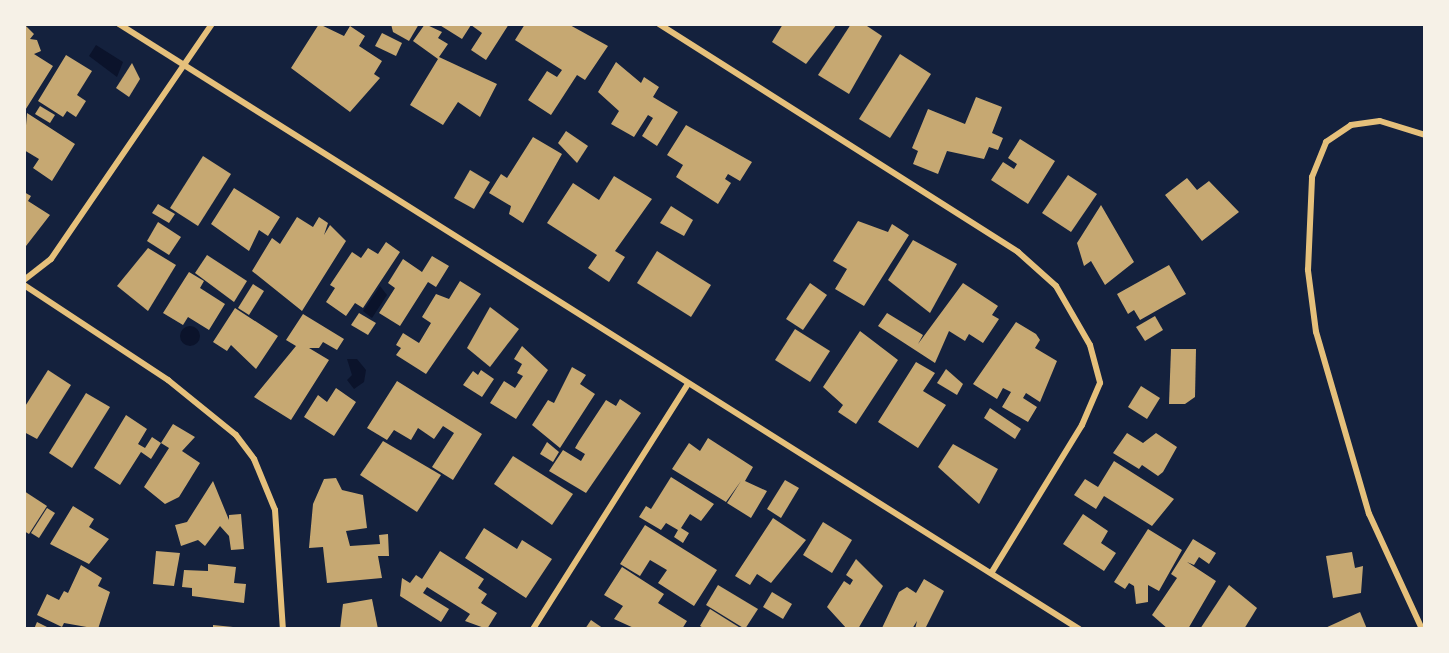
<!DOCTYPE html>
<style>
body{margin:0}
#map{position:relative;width:1449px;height:653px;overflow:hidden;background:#14213d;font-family:"Zilla Slab",serif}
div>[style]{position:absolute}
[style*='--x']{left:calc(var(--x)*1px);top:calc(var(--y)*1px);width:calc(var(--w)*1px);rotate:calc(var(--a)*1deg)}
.water>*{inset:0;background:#0b132b}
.round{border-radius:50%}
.building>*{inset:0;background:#c6a872}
.minor>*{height:6px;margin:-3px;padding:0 3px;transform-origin:3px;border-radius:3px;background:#e5c07b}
span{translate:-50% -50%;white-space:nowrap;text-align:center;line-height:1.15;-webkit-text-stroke:6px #f6f1e7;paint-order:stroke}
.frame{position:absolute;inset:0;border:26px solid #f6f1e7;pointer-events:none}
</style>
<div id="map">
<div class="water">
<div style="clip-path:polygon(96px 45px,123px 62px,117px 77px,89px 56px)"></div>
<div style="clip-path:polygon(380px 286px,387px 295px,372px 318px,363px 311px)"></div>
<div class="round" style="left:180px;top:326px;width:20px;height:20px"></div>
<div style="clip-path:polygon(347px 359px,357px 359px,366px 370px,364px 382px,354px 389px,347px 380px,352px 375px)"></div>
</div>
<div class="building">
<div style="clip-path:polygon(319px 24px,344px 36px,350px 26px,365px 36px,359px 46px,382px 61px,374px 74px,380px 78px,350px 112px,291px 68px)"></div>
<div style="clip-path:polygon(391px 24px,419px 24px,409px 41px,393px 32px)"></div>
<div style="clip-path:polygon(425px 24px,442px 32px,438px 38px,448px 44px,439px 57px,497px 84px,480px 117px,458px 102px,443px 125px,410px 105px,438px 59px,413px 41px)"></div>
<div style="clip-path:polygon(438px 24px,509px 24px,486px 60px,471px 50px,482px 33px,471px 25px,462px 39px)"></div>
<div style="clip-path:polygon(525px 24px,568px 24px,608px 46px,585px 80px,577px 75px,551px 115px,528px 100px,547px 71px,557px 77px,562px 70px,515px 40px)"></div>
<div style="clip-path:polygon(783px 24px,837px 24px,806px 64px,772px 42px)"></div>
<div style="clip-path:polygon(851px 24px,864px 24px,882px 36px,849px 94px,818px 75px)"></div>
<div style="clip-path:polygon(25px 25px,34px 34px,30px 39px,37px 40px,41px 51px,34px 54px,53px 66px,24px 112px)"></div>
<div style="clip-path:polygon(382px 33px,402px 43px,396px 56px,375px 46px)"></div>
<div style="clip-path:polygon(900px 54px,931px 74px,890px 138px,859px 119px)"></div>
<div style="clip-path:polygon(66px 55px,92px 71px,77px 95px,86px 101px,76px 117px,67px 111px,63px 117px,38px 101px)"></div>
<div style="clip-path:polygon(616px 62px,641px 83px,644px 77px,659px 87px,653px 97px,678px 112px,657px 146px,642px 136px,653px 118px,648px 115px,634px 137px,611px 124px,619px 111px,598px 92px)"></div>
<div style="clip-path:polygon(132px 63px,140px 79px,129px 97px,116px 88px)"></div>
<div style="clip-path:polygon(976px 97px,1002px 107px,992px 133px,1003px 138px,998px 150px,989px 147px,984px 159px,947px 151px,938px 174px,913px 164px,918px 151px,912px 148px,928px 109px,965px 124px)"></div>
<div style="clip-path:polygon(40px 106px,55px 115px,50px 123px,35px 114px)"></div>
<div style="clip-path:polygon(27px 113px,75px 144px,52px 181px,33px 168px,39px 159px,24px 150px)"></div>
<div style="clip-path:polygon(686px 125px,752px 162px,740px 181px,728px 174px,725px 179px,731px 183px,718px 204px,676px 177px,683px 165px,667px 155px)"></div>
<div style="clip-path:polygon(566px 131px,588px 146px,577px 163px,558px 143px)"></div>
<div style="clip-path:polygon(533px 137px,562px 154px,523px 223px,509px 214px,511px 206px,489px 193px,501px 174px,507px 178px)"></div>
<div style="clip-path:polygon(1020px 139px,1055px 161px,1028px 204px,991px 180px,1003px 162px,1014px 169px,1017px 164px,1008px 158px)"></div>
<div style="clip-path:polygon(203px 156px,231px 174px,198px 226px,170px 208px)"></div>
<div style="clip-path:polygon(470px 170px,490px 182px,474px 209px,454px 198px)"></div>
<div style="clip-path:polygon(1068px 175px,1097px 194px,1071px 232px,1042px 213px)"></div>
<div style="clip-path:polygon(614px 176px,652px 199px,615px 251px,625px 257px,609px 282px,588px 268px,597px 255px,547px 223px,573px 183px,599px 200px)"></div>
<div style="clip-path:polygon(1187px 178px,1197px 190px,1209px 181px,1239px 212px,1202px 241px,1165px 195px)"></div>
<div style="clip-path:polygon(234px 188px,280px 217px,268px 236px,259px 230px,249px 251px,211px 224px)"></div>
<div style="clip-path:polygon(24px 192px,31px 196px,28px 201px,50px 215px,26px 246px)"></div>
<div style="clip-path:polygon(158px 204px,175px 214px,169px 223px,152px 213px)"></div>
<div style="clip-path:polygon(1101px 205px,1134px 262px,1105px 285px,1091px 261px,1084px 266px,1077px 243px)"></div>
<div style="clip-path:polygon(671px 206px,693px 220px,684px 236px,660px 223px)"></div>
<div style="clip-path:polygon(297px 217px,313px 227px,319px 217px,328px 223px,324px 235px,330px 225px,346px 241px,302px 311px,252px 271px,272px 238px,280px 244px)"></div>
<div style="clip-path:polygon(858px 221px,888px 232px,892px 224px,909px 235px,864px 306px,835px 289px,847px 269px,833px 261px)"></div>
<div style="clip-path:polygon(158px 222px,181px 237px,169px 255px,147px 241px)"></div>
<div style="clip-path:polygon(913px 240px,957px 264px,930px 313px,888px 280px)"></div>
<div style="clip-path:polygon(386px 242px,400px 252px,363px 308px,355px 303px,346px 316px,326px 302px,335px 288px,330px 285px,352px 252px,361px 258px,368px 248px,378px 254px)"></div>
<div style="clip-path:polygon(148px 248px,176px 265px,148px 311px,117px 286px)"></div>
<div style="clip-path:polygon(657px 251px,711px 285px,691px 317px,637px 283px)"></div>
<div style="clip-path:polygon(207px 255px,247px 281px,234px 302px,195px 273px)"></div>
<div style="clip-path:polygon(432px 256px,449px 266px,436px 287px,428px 282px,400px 326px,379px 313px,395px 288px,388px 283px,403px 259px,422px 272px)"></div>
<div style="clip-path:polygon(1169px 265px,1186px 294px,1140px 320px,1134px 310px,1128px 314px,1117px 294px)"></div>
<div style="clip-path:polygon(189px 272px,204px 281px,200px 288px,225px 304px,209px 330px,188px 317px,183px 325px,163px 313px)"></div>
<div style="clip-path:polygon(460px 281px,481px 294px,426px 374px,396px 355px,401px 348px,396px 345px,403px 333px,419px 343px,431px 323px,422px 317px,436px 294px,449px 299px)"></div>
<div style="clip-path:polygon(810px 283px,827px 295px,803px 330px,786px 319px)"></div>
<div style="clip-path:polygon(963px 283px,998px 306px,992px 315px,999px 319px,983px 343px,969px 334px,965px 341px,949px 331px,935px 363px,878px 326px,887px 313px,923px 335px,918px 344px)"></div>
<div style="clip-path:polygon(253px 284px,264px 291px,249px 315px,238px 308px)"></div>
<div style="clip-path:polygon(490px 307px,519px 329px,490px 367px,467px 348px)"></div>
<div style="clip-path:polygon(235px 308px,278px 336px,256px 369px,231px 345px,227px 351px,213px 342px)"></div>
<div style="clip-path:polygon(359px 313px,376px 323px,368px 335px,351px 325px)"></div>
<div style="clip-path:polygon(303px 314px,344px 339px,337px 350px,323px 342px,319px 348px,309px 348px,329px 360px,291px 420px,254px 397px,296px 346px,286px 340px)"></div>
<div style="clip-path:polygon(1155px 316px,1163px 330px,1145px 341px,1136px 327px)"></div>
<div style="clip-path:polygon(1016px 322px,1036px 334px,1040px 340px,1035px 348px,1057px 361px,1040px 402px,1026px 393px,1023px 398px,1037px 407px,1028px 422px,1002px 407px,1011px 392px,1003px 388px,997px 399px,973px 384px)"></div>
<div style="clip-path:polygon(795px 329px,830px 351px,810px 382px,775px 360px)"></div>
<div style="clip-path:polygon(860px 331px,898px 360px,856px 424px,838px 412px,843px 405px,823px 387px)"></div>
<div style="clip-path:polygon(522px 346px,548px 370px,516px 419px,490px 403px,504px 381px,515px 388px,523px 376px,517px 373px,522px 364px,514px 359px)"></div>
<div style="clip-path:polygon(1171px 349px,1196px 349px,1195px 397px,1185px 404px,1169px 404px)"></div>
<div style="clip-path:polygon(916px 362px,935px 373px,923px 391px,946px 405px,918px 448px,878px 422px)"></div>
<div style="clip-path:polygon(572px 367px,586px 375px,580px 384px,595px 394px,560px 448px,532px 425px,548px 400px,554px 403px)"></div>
<div style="clip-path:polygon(946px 369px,963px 384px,957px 395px,937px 383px)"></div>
<div style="clip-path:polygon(48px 370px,71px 385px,37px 439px,24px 432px,24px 408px)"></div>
<div style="clip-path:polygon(481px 370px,494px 379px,482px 397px,463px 385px,473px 371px,478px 375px)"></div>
<div style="clip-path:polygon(397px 381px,482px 434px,453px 480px,432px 467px,454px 433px,443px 426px,434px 439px,418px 428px,411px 440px,394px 430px,387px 440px,367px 428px)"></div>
<div style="clip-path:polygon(1141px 386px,1160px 398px,1147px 419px,1128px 407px)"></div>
<div style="clip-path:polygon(336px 388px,356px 402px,334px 436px,304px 417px,318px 395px,327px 402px)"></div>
<div style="clip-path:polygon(86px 393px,110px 407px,72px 468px,49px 453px)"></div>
<div style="clip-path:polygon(620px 399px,641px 413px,586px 493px,549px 471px,563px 450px,581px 461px,585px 454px,575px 448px,579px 441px,606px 400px,616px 406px)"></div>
<div style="clip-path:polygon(990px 408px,1021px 429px,1015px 439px,984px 418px)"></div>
<div style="clip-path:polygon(126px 415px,147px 429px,138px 444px,145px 448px,152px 437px,161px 443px,151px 459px,141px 452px,120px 485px,94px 468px)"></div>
<div style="clip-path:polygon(173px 424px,195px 437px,182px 451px,200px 463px,179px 497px,165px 504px,144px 487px,169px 448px,161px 443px)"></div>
<div style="clip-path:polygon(1127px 433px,1143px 443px,1156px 433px,1177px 447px,1163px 472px,1158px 476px,1142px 465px,1139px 469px,1113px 453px)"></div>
<div style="clip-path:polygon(708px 438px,753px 467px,745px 481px,767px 491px,751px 518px,727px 503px,741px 481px,726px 502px,672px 469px,689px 443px,700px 451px)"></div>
<div style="clip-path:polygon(383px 441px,441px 475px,417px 512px,360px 475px)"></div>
<div style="clip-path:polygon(547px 442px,559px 452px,553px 462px,540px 454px)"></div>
<div style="clip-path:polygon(953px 444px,998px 469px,979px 504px,938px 467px)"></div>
<div style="clip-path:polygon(513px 456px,573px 494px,552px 525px,494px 484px)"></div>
<div style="clip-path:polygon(1114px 461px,1174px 499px,1152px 526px,1104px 496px,1096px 509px,1074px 495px,1085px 479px,1098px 487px)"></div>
<div style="clip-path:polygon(671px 477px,714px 504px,701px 521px,690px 514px,681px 528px,689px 533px,683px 543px,674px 537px,678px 530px,666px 523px,661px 530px,639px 517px,646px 506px,651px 509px)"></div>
<div style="clip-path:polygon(336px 478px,342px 490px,363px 495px,367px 528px,346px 531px,350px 546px,380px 544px,379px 535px,388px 534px,389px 556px,378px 556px,382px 578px,327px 583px,323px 547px,309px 548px,313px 504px,324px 479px)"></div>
<div style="clip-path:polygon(785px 480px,799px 488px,781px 518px,767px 509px)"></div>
<div style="clip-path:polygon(213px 481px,229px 520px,229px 515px,241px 514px,244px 549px,231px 550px,229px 536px,220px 526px,205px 546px,198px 540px,181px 546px,175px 525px,187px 522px)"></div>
<div style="clip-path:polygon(24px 491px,47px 506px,29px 534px,24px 531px)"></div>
<div style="clip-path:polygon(73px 506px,94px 519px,89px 527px,109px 539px,89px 564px,50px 544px)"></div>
<div style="clip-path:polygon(47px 508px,55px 513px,39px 538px,31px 533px)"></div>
<div style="clip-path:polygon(1083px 514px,1108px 531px,1101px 543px,1116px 553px,1104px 571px,1063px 544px)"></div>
<div style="clip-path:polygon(773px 518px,806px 540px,771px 583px,757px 574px,750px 585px,735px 576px)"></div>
<div style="clip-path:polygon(823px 522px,852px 540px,832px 573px,803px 555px)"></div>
<div style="clip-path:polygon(645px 525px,717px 570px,694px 606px,658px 583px,667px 570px,650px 560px,640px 576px,620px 564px)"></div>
<div style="clip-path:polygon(484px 528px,517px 549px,522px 540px,552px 559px,526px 598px,465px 558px)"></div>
<div style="clip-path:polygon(1148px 529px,1182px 550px,1159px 591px,1148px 585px,1148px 602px,1136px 604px,1134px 586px,1129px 583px,1125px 589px,1114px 582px)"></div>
<div style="clip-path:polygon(1193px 539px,1216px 553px,1209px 564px,1199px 557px,1194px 565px,1187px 562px,1216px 581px,1188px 629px,1168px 629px,1152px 615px,1177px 578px,1171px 574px)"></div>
<div style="clip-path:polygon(156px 551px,180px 553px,174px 586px,153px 584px)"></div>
<div style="clip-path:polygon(440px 551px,484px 579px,478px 588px,487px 594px,481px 603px,497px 613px,487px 629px,465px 621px,470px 614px,427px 587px,423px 593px,449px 609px,441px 622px,400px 596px,402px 578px,410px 583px,416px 575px,422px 579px)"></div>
<div style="clip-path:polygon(1352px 552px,1355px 568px,1363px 566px,1361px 593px,1333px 598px,1326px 556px)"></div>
<div style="clip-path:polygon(856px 559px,883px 586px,858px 629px,847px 629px,827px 607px,844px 581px,850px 585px,853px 580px,846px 575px)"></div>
<div style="clip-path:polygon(208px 564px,236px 567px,234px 583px,246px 584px,244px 603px,192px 596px,192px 588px,182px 587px,184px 570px,208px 571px)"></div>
<div style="clip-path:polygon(81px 565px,102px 578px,98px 586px,110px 592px,98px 629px,64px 623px,62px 627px,37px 615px,47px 594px,59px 600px,64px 591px,68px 593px)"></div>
<div style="clip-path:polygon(622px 567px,664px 594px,658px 603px,687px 621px,682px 629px,636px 629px,614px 619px,623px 606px,604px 595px)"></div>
<div style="clip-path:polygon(924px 579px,944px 591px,925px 629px,915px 629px,917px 621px,912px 629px,882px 628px,899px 592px,907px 587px,916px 593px)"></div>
<div style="clip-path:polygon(718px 585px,758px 609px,745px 629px,706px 605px)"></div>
<div style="clip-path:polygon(1229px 585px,1257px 608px,1244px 629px,1200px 629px)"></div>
<div style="clip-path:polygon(772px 592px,792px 604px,783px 619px,763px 607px)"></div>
<div style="clip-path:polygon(372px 599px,378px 629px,340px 629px,343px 604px)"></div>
<div style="clip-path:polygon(710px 609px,742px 629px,705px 629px,700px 626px)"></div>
<div style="clip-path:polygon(1360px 612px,1367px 629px,1323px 629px)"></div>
<div style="clip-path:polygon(591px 620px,604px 629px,585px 629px)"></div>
<div style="clip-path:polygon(37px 622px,51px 629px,34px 629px)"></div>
<div style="clip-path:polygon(213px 625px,233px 627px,233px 629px,213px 629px)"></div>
</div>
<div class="minor">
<div style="--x:119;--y:24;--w:1135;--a:32.22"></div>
<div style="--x:659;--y:24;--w:425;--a:32.4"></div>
<div style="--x:1018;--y:252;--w:51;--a:41.8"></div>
<div style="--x:1056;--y:286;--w:68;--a:60"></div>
<div style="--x:1090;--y:345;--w:39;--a:75"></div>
<div style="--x:1100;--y:383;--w:46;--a:113.2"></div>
<div style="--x:1082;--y:425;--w:172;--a:121.5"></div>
<div style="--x:24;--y:280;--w:34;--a:-38"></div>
<div style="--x:51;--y:259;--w:285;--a:-55.6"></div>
<div style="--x:24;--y:285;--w:173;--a:33.4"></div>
<div style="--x:168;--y:380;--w:87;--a:39"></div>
<div style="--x:236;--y:435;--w:30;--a:53"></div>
<div style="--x:254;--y:459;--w:55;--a:67.6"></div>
<div style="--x:275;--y:510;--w:119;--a:86.2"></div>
<div style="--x:533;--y:629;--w:290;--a:-57.7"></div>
<div style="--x:1422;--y:629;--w:127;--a:-114.7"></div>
<div style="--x:1369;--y:514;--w:190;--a:-106.2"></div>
<div style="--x:1316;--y:332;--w:63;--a:-97.4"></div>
<div style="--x:1308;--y:270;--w:93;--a:-87.5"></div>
<div style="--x:1312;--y:177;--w:38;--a:-68"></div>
<div style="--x:1326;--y:142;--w:30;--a:-34"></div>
<div style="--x:1351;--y:125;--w:29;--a:-8"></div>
<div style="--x:1380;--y:121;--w:47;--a:17.3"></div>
</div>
<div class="frame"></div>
</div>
